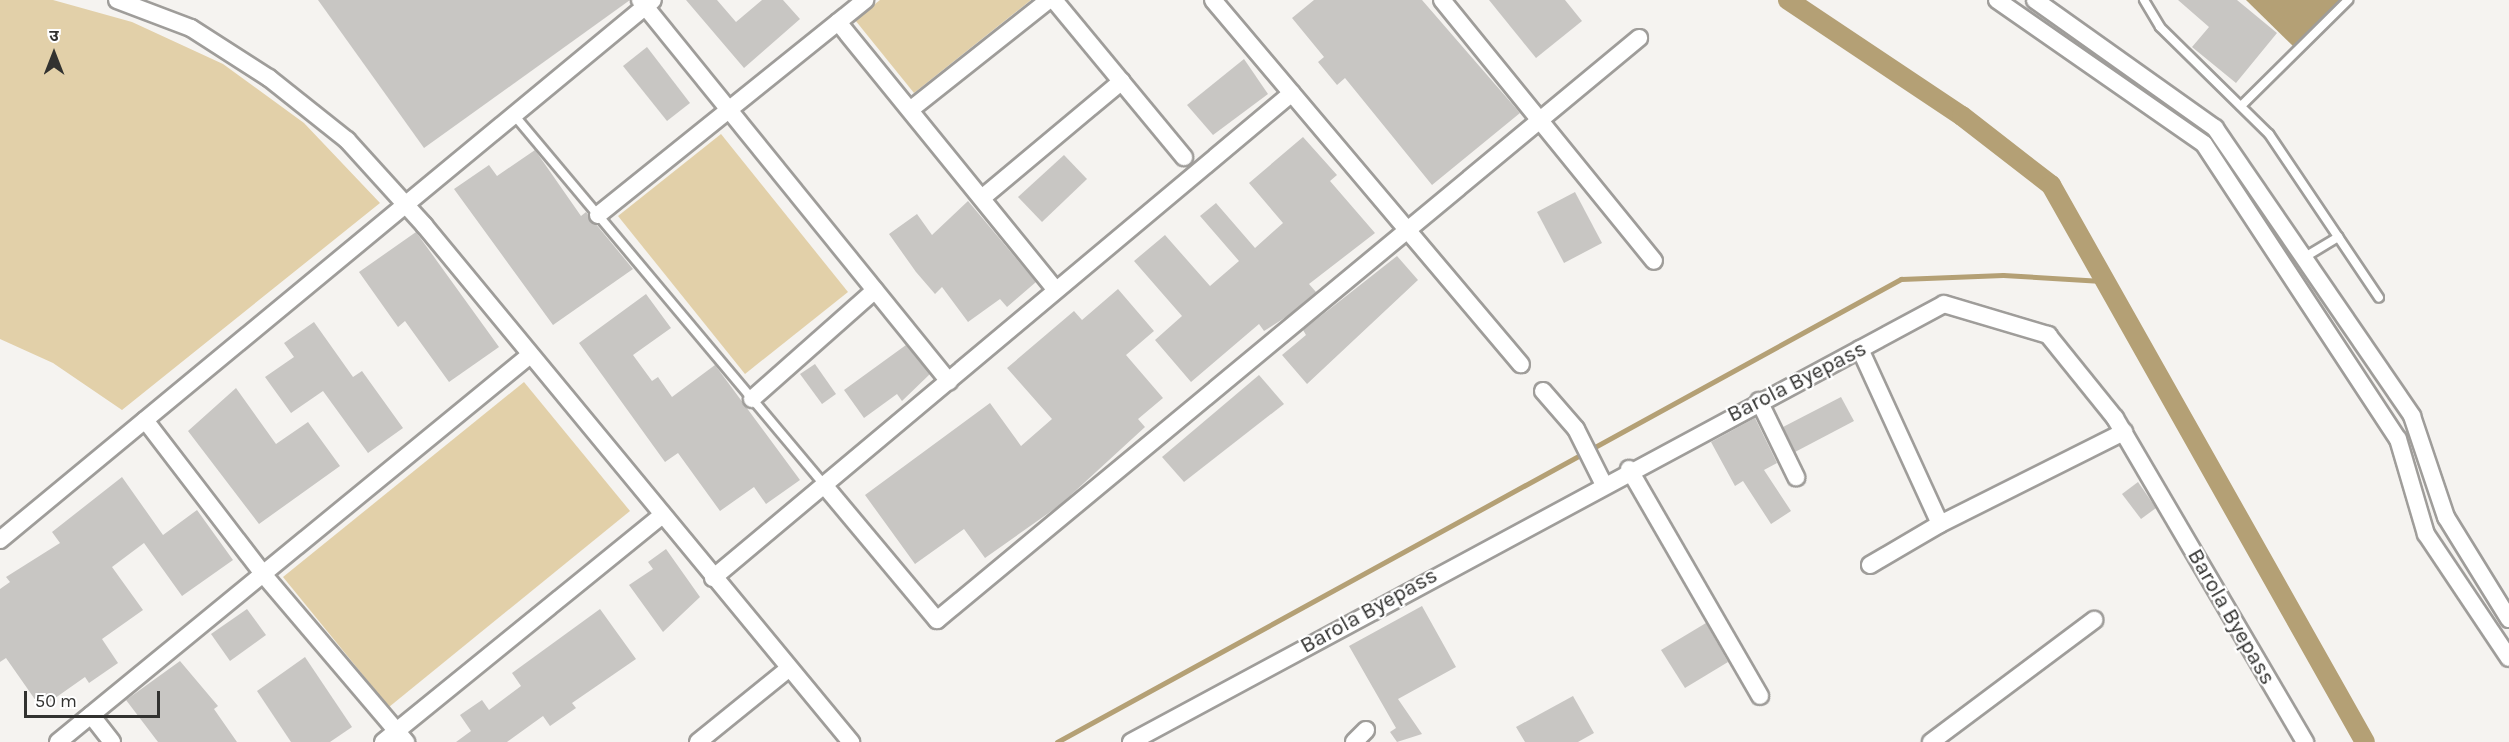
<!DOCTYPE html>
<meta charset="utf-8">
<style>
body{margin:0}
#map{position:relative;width:2509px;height:742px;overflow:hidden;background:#f5f3f0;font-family:Karla,"Noto Sans Devanagari",sans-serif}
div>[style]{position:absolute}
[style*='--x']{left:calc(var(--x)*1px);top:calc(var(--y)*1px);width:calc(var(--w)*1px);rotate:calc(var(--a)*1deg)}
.green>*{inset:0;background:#e2d0a9}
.water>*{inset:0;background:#b4a075}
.stream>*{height:5px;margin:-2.5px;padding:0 2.5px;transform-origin:2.5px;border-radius:2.5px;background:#b4a075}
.canal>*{height:20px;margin:-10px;padding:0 10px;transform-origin:10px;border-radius:10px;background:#b4a075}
.building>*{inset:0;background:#c8c6c3}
.roads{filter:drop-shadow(2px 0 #9f9d9a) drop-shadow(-2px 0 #9f9d9a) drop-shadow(0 2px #9f9d9a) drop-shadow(0 -2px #9f9d9a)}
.lane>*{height:8px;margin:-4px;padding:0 4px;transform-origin:4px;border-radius:4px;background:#fff}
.street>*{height:16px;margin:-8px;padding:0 8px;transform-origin:8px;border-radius:8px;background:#fff}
span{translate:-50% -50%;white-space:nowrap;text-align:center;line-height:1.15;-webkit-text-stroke:4.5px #fff;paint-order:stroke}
.street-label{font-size:22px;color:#323230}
.north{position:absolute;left:24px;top:24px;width:60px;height:60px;-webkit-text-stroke:4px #fff;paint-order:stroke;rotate:0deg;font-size:16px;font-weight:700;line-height:24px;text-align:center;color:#323230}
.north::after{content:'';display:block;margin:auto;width:21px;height:27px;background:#323230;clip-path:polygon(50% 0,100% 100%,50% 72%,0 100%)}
.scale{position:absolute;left:24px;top:691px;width:136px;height:27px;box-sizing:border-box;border:3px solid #323230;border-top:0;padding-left:8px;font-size:18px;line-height:21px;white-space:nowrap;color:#323230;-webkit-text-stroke:4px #fff;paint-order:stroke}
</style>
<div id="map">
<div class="green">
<div style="clip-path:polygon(0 0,53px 0,132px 22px,223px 64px,304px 123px,380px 203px,122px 410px,53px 363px,0 339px)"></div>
<div style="clip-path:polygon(880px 0,1031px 0,914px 93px,855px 20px)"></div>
<div style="clip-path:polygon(721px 134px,848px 292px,745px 374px,618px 216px)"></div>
<div style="clip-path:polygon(524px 382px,630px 511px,389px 707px,283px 577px)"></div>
</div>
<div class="water">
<div style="clip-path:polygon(2246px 0,2342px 0,2295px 48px)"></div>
</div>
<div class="stream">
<div style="--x:1057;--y:742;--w:963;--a:-28.75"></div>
<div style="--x:1901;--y:279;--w:102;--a:-2.2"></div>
<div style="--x:2003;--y:275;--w:99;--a:3.5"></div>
</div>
<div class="canal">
<div style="--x:1788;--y:0;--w:209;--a:33.7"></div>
<div style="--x:1962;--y:116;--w:113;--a:37.8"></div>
<div style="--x:2051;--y:185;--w:639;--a:60.59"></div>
</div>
<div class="building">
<div style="clip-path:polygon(318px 0,630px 0,424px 148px)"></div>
<div style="clip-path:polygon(686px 0,717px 0,736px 22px,762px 0,783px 0,800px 19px,744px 68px)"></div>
<div style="clip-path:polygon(1314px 0,1422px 0,1520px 113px,1432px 185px,1345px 78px,1337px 85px,1318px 62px,1324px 57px,1292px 18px)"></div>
<div style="clip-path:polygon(1489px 0,1565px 0,1582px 21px,1536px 58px)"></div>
<div style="clip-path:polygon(2178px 0,2237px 0,2277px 33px,2236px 83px,2192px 47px,2209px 27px)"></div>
<div style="clip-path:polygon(647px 47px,690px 103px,667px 121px,623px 66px)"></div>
<div style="clip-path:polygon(1244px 59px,1268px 94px,1213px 135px,1187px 105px)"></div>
<div style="clip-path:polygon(1303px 137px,1337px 175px,1330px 181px,1375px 233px,1309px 284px,1316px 292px,1289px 315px,1264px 331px,1259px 324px,1191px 382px,1155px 340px,1182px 316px,1134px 261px,1165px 235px,1210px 286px,1239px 261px,1200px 216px,1216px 203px,1255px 248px,1283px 223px,1249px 183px)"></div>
<div style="clip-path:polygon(535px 150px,581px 216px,586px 212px,633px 269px,553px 325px,454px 189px,489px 165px,497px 176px)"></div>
<div style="clip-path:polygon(1064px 155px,1087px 179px,1042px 222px,1018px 197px)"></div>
<div style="clip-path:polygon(1575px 192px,1602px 243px,1564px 263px,1537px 212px)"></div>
<div style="clip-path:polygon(968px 201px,1036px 282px,1007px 307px,1000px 299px,968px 322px,942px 287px,935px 294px,916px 272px,889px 234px,917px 214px,932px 235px)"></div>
<div style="clip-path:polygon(416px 232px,499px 347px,449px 382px,405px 321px,398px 327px,359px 272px)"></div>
<div style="clip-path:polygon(1397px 256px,1418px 280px,1307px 384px,1282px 355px,1306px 335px,1303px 330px)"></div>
<div style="clip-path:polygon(1118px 289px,1154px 331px,1126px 355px,1163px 398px,1138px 419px,1145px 427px,1060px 505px,985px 558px,964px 529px,915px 564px,865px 495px,990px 403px,1021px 446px,1052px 419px,1007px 368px,1074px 311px,1082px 320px)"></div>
<div style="clip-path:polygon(646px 294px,671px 328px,633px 355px,652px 381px,658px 377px,672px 397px,715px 365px,800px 480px,766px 504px,754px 487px,720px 511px,678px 453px,665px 462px,579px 343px)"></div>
<div style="clip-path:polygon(314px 322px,353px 377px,362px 371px,403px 428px,368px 453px,323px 391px,291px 413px,265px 377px,294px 357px,284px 343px)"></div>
<div style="clip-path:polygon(906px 345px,930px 374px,902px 401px,897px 394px,864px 418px,844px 390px)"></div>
<div style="clip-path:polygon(815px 364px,836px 394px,822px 404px,800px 374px)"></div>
<div style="clip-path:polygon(1259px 375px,1284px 404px,1184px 482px,1162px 457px)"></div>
<div style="clip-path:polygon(236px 388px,276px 444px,308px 422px,340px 466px,259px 524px,188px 431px)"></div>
<div style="clip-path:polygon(1841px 397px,1854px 421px,1795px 452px,1783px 427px)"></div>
<div style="clip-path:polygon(1755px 418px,1777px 463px,1764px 470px,1791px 511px,1771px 524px,1743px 481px,1735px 486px,1711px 442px)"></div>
<div style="clip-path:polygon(122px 477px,163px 535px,197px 510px,233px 560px,182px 596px,144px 543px,112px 567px,143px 610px,102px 639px,118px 663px,89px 683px,85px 677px,41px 708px,6px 658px,0 662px,0 589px,10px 582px,6px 577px,60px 543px,52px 532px)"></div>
<div style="clip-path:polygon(2138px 482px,2156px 508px,2141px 519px,2122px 494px)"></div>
<div style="clip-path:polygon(666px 549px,700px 597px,663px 632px,629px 585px,653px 569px,648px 562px)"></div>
<div style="clip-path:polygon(1422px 606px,1456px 667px,1398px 699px,1422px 734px,1397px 742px,1390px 732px,1396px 728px,1349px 646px)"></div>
<div style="clip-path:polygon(247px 609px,266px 635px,230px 661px,211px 634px)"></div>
<div style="clip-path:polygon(600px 609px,636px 659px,572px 703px,576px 708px,550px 726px,543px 716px,507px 742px,456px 742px,471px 731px,460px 715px,482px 700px,489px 710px,521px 686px,512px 673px)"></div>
<div style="clip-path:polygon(1706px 623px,1728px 662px,1685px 688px,1661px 650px)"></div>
<div style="clip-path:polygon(305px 657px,352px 727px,330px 742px,291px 742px,257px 691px)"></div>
<div style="clip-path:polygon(180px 661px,218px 706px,214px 709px,237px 742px,158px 742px,126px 700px)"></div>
<div style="clip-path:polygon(1573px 696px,1594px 733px,1578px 742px,1525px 742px,1516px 727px)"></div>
</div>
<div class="roads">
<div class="lane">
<div style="--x:2144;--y:0;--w:31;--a:59"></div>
<div style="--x:2160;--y:27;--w:153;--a:44.5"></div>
<div style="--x:2269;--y:134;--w:197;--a:56.1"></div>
<div style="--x:2241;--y:106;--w:151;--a:-44.7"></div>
<div style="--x:514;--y:115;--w:483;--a:50"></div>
<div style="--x:2305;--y:257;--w:39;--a:-31"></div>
</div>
<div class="street">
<div style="--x:117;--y:0;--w:79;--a:20.7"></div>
<div style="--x:191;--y:28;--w:93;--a:32.7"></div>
<div style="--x:269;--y:78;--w:100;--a:38.5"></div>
<div style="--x:347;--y:140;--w:115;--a:47.8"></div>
<div style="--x:424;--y:225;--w:671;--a:50.45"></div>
<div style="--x:640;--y:0;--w:491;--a:51"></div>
<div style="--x:1054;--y:0;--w:204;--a:50.4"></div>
<div style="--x:1213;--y:0;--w:477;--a:49.8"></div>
<div style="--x:1442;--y:0;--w:336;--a:50.9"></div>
<div style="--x:1997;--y:0;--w:252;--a:34.8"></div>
<div style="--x:2204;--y:144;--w:353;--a:56.7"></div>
<div style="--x:2398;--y:439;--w:99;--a:73.6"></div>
<div style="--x:2426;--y:534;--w:149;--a:56.2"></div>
<div style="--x:2035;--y:0;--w:221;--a:35.4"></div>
<div style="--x:2215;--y:128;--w:349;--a:55.6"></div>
<div style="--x:2412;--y:416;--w:107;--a:71.4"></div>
<div style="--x:2446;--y:517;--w:120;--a:58.3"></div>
<div style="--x:838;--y:22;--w:345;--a:50.9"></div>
<div style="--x:910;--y:110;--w:177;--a:-38.4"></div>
<div style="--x:982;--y:198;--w:182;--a:-39.9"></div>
<div style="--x:598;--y:215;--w:343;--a:-38.8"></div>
<div style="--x:1860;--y:349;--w:192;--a:65.4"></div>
<div style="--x:1940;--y:524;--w:206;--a:-26.6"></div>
<div style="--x:1543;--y:391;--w:50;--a:49"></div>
<div style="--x:1576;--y:429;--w:60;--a:63.4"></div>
<div style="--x:752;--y:399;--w:164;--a:-41.5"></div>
<div style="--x:1759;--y:401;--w:85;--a:64"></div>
<div style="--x:145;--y:420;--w:194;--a:52.5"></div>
<div style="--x:263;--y:574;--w:221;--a:49.6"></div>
<div style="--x:1629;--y:469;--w:262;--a:60"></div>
<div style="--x:824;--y:485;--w:176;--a:50.1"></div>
<div style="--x:937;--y:620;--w:912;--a:-39.66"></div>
<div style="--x:0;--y:540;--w:847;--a:-39.59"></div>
<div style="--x:1870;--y:565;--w:81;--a:-30.4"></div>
<div style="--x:713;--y:578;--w:755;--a:-39.95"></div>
<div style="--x:91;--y:715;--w:34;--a:52"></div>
<div style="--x:58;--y:742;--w:610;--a:-39.35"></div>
<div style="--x:383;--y:742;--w:360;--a:-39.1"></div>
<div style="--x:698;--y:742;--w:116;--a:-39"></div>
<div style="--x:1131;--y:742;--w:923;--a:-28.31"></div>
<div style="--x:1944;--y:304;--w:109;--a:16.6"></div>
<div style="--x:2048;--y:335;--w:107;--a:51.1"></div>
<div style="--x:2115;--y:418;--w:376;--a:59.6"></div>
<div style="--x:1354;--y:742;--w:17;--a:-45"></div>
<div style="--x:1931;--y:742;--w:204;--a:-36.8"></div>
</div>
</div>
<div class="street-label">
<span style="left:1797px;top:382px;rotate:-27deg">Barola Byepass</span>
<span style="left:1369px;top:611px;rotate:-29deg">Barola Byepass</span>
<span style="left:2231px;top:617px;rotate:60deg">Barola Byepass</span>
</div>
<div class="north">उ</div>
<div class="scale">50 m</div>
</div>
